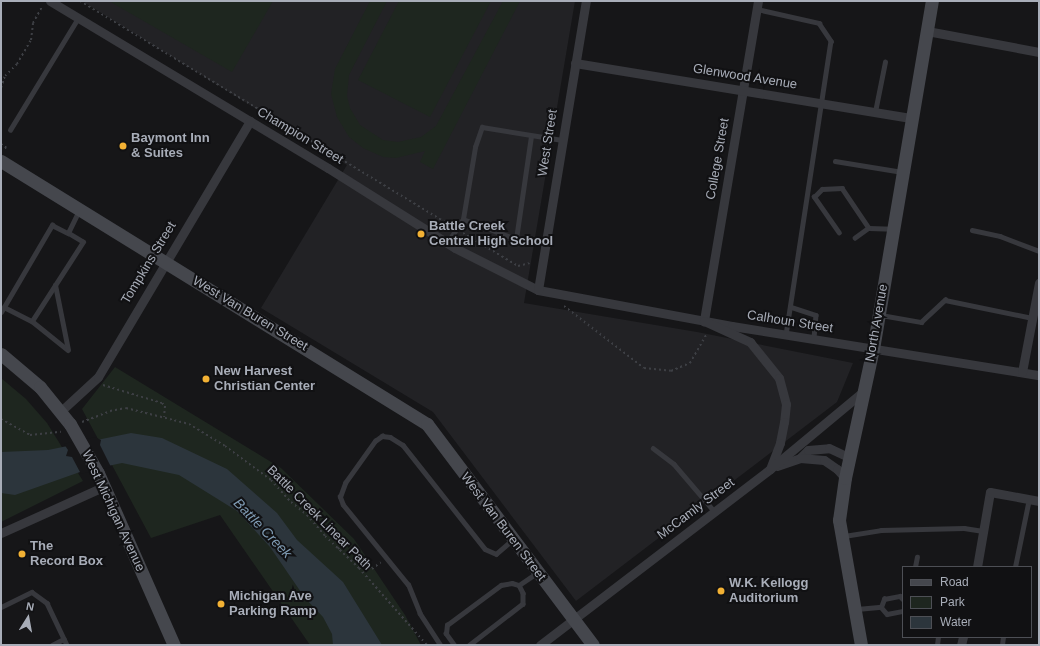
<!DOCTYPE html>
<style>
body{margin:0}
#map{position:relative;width:1040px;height:646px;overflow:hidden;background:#161618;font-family:Arial,sans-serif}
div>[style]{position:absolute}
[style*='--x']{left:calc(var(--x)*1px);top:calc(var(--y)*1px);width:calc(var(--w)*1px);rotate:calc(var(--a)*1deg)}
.built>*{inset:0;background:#222225}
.green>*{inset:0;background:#1e261f}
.water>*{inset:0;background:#2c353c}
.pier>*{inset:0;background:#161618}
.path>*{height:2px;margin-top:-1px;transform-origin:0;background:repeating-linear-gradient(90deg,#3d3f44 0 2px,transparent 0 5px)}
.lane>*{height:4.5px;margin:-2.25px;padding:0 2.25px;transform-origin:2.25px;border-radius:2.25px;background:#37383d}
.street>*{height:9px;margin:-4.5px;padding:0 4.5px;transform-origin:4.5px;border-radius:4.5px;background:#37383d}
.secondary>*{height:13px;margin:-6.5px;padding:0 6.5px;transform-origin:6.5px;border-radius:6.5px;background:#45474d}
.secondary-bridge>*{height:13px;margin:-6.5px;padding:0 6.5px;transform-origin:6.5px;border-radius:6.5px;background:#45474d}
.dots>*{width:11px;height:11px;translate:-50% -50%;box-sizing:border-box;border:2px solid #111113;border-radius:50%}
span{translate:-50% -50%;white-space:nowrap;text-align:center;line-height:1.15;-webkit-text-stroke:4px #111113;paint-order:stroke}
.street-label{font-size:13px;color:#a8adb8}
.poi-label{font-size:13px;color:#a8adb8;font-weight:700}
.left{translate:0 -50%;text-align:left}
.water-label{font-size:14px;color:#7f9bb3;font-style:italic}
.frame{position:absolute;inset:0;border:2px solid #a8adb8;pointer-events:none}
.legend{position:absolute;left:902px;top:566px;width:130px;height:72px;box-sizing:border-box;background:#111113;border:1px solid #4d4f55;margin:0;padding:5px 7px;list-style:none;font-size:12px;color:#a8adb8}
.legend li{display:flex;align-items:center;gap:8px;height:20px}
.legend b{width:20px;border:1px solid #4d4f55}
.north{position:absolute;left:8px;top:598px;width:40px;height:40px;-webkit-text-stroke:3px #111113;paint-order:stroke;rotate:11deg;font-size:11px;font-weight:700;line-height:16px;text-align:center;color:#a8adb8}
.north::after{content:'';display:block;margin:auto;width:14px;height:18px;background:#a8adb8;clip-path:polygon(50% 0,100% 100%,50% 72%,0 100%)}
</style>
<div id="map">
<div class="built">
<div style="clip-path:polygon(82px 1px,575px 1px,524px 303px,697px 332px,853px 363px,837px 402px,576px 601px,433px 412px,261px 308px,347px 165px)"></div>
</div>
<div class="green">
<div style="clip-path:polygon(109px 1px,273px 1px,232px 72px)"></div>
<div style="clip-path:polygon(370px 1px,387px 1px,349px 75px,347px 96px,350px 108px,360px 125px,383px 140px,398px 142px,421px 137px,436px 126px,503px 1px,520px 1px,433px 169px,420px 162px,425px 151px,396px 158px,383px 157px,363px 148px,349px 137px,337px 117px,331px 94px,335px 69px)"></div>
<div style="clip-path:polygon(399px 1px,491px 1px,430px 117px,358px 80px)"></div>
<div style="clip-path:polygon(115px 367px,281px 468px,354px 539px,405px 615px,421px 645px,310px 645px,220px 515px,151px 538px,82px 409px)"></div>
<div style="clip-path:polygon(1px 378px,26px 399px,47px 423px,83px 481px,1px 522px)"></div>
</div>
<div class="water">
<div style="clip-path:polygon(131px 433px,162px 438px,227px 469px,277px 513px,297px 540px,343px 582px,382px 645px,333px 645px,332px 634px,323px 617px,305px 598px,270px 547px,237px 511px,179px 475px,122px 463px,80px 472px,15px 495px,1px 493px,1px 452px,48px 450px)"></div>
</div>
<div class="pier">
<div style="clip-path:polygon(95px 437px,101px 440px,100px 445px,111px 467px,81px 474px,72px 457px,66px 456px,68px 450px,64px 444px)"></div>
</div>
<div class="path">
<div style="--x:80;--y:1;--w:433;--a:31.2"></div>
<div style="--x:1;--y:88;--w:13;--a:-72"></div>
<div style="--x:5;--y:76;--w:17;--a:-45"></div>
<div style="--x:17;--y:64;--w:28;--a:-60"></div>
<div style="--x:31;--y:40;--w:17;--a:-83"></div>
<div style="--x:33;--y:23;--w:18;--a:-61"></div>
<div style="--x:1;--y:144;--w:6;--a:31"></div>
<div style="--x:6;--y:147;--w:4;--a:124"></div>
<div style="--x:463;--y:233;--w:64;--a:31"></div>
<div style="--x:518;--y:266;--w:12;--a:-14"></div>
<div style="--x:564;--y:306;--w:101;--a:37.8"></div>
<div style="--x:644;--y:368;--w:27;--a:6"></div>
<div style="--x:671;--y:371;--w:21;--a:-23"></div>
<div style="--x:690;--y:363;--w:34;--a:-60"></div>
<div style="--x:103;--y:385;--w:62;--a:17"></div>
<div style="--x:162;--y:403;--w:4;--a:45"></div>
<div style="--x:165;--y:406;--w:11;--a:95"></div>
<div style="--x:1;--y:419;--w:33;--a:29"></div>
<div style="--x:30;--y:435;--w:31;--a:-6"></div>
<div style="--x:82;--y:422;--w:30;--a:-21"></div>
<div style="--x:110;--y:411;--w:16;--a:-11"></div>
<div style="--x:126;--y:408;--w:65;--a:14.3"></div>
<div style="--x:189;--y:424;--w:42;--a:31.4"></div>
<div style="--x:225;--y:446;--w:57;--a:36.5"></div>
<div style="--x:271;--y:480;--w:30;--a:48"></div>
<div style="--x:291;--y:502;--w:21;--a:39"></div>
<div style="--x:307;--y:515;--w:28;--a:49"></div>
<div style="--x:325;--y:536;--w:47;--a:43.3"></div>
<div style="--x:359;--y:568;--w:103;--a:48.6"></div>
<div style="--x:338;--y:549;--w:13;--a:-45"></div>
<div style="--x:347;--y:540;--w:38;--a:49"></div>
<div style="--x:372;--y:569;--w:11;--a:-38"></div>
</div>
<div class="lane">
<div style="--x:757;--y:9;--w:64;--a:12.7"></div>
<div style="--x:819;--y:23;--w:22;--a:56"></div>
<div style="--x:831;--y:41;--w:297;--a:98.7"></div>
<div style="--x:875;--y:112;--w:51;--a:-78.7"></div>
<div style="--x:10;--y:130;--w:131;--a:-58.7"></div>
<div style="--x:835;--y:161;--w:68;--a:9.3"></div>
<div style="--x:463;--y:219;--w:57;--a:20.7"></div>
<div style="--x:516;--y:239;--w:104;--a:-81.7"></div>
<div style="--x:869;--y:228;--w:23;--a:2"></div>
<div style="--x:972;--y:230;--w:29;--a:12"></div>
<div style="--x:1000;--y:236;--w:42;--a:21"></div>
<div style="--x:839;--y:233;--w:44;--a:-124.8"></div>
<div style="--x:814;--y:197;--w:11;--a:-45"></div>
<div style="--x:822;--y:189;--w:20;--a:-3"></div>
<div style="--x:842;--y:188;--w:48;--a:56"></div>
<div style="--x:869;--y:228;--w:17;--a:144"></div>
<div style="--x:447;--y:243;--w:29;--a:-56"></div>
<div style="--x:463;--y:219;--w:73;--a:-80.5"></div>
<div style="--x:475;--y:147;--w:21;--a:-71"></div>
<div style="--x:482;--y:127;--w:81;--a:9.2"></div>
<div style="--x:4;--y:307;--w:31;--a:27"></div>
<div style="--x:32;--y:321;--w:94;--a:-57.2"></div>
<div style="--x:83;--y:242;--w:17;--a:-149"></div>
<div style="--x:791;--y:307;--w:26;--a:18"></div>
<div style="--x:816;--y:315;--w:24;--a:95"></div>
<div style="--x:1;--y:312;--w:101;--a:-59.6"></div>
<div style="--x:52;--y:225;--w:18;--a:27"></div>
<div style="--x:68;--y:233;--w:25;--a:-64"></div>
<div style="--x:881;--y:315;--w:41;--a:9.9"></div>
<div style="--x:921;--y:322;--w:33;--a:-43"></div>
<div style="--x:945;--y:300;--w:90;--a:11.6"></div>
<div style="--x:32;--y:321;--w:46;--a:38.9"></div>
<div style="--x:68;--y:350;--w:66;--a:-101.3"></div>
<div style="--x:653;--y:448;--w:26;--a:37"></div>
<div style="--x:674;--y:464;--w:63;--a:49.5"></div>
<div style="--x:844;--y:536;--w:37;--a:-9"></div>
<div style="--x:881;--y:530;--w:83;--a:-1.4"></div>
<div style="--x:964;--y:528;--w:19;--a:9"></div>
<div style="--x:915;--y:567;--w:10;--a:-79"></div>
<div style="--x:1015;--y:567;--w:69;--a:-78.4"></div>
<div style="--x:519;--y:585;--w:22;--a:-34"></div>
<div style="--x:1;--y:607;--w:34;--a:-26"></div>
<div style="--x:32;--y:592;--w:19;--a:36"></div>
<div style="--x:47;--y:603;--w:47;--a:64.5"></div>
<div style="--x:881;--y:607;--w:9;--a:-69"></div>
<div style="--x:884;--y:599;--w:16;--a:-11"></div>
<div style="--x:900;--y:596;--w:4;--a:45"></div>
<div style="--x:881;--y:607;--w:9;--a:49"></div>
<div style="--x:887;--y:614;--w:16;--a:-11"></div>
<div style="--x:857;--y:609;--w:24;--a:-5"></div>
<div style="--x:52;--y:645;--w:13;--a:-27"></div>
<div style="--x:440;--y:645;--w:37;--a:-123"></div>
<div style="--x:420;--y:614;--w:31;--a:-112"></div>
<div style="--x:408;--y:585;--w:103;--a:-129.1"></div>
<div style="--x:343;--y:505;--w:9;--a:-111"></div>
<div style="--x:340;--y:497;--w:15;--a:-70"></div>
<div style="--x:345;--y:483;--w:52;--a:-54.5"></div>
<div style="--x:375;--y:441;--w:9;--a:-36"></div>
<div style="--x:382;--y:436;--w:8;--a:7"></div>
<div style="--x:390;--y:437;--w:15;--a:32"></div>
<div style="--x:403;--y:445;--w:132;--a:51.7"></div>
<div style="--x:485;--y:549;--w:12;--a:24"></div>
<div style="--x:496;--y:554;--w:21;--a:-41"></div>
<div style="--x:454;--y:645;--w:14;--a:-126"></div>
<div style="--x:446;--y:634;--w:9;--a:-84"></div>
<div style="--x:447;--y:625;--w:67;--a:-36.5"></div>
<div style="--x:501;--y:585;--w:11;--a:-10"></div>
<div style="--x:512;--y:583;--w:7;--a:16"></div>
<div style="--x:519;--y:585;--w:9;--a:63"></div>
<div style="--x:523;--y:593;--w:11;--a:90"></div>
<div style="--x:523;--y:604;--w:67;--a:142.3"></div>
<div style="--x:937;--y:645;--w:8;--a:-83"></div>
<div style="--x:1002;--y:645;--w:8;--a:-83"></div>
</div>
<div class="street">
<div style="--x:50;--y:1;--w:324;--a:31"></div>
<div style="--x:328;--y:168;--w:150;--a:32.2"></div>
<div style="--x:455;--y:248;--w:93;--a:26.8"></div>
<div style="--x:538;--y:290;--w:197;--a:10.5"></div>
<div style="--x:732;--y:326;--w:311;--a:9.1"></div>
<div style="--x:758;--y:1;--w:325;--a:99.6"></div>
<div style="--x:704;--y:321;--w:51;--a:24.5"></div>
<div style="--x:750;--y:342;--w:46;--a:51.1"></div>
<div style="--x:779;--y:378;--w:27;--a:75"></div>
<div style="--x:786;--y:404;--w:18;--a:96"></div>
<div style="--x:784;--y:422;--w:21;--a:101"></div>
<div style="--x:780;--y:443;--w:28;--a:111"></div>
<div style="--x:927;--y:31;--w:114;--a:10.6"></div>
<div style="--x:575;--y:63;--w:340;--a:9.3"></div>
<div style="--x:538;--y:290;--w:293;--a:-80.6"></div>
<div style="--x:1022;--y:372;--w:91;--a:-79.2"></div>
<div style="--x:61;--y:411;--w:50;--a:-42.6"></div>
<div style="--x:98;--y:377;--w:298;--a:-59.3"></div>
<div style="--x:800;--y:458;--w:11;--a:-45"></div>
<div style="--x:808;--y:450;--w:21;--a:-5"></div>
<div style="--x:829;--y:448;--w:23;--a:25"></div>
<div style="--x:777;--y:466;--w:24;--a:-19"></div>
<div style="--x:800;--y:458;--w:24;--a:5"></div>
<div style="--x:824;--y:460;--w:16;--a:35"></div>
<div style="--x:837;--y:469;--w:12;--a:48"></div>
<div style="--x:1;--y:533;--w:112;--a:-24.3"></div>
<div style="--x:977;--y:567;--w:76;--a:-80.2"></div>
<div style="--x:990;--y:492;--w:50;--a:10.4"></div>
<div style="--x:540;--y:645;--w:290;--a:-37.4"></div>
<div style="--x:770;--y:469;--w:122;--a:-39.7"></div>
<div style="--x:961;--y:645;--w:8;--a:-76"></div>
</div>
<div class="secondary">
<div style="--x:1;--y:161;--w:501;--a:31.69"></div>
<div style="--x:427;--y:424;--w:276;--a:53.1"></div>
<div style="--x:1;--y:354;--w:51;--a:40.2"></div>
<div style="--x:40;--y:387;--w:48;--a:51"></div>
<div style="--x:98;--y:473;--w:188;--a:66.2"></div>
<div style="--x:861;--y:645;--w:127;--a:-100"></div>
<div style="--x:839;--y:520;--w:42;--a:-81.9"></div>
<div style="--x:845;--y:478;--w:132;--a:-77.8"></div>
<div style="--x:873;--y:349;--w:353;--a:-80.4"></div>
</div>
<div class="secondary-bridge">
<div style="--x:70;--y:424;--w:56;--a:60.3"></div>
</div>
<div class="dots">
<div style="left:123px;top:146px;background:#f2b134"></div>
<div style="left:421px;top:234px;background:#f2b134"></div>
<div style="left:206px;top:379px;background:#f2b134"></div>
<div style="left:22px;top:554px;background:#f2b134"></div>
<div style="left:721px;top:591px;background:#f2b134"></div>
<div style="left:221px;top:604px;background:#f2b134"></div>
</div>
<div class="street-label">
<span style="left:745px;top:77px;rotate:9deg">Glenwood Avenue</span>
<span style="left:300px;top:136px;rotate:31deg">Champion Street</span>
<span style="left:548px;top:143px;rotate:-81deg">West Street</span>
<span style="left:718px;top:159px;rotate:-80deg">College Street</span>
<span style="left:149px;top:263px;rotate:-59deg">Tompkins Street</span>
<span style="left:250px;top:314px;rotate:31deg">West Van Buren Street</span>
<span style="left:790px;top:322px;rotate:9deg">Calhoun Street</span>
<span style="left:877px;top:323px;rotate:-80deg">North Avenue</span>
<span style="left:696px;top:509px;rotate:-37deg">McCamly Street</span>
<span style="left:113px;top:511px;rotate:65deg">West Michigan Avenue</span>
<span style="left:319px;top:518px;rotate:45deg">Battle Creek Linear Path</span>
<span style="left:503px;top:527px;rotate:53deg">West Van Buren Street</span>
</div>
<div class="poi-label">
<span class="left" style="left:131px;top:146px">Baymont Inn<br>&amp; Suites</span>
<span class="left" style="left:429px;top:234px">Battle Creek<br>Central High School</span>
<span class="left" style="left:214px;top:379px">New Harvest<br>Christian Center</span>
<span class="left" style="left:30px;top:554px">The<br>Record Box</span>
<span class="left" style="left:729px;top:591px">W.K. Kellogg<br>Auditorium</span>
<span class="left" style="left:229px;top:604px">Michigan Ave<br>Parking Ramp</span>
</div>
<div class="water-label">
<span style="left:263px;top:528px;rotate:46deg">Battle Creek</span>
</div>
<div class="frame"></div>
<ul class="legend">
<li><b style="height:5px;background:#45474d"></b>Road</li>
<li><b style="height:11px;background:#1e261f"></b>Park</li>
<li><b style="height:11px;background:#2c353c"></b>Water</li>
</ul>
<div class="north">N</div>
</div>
